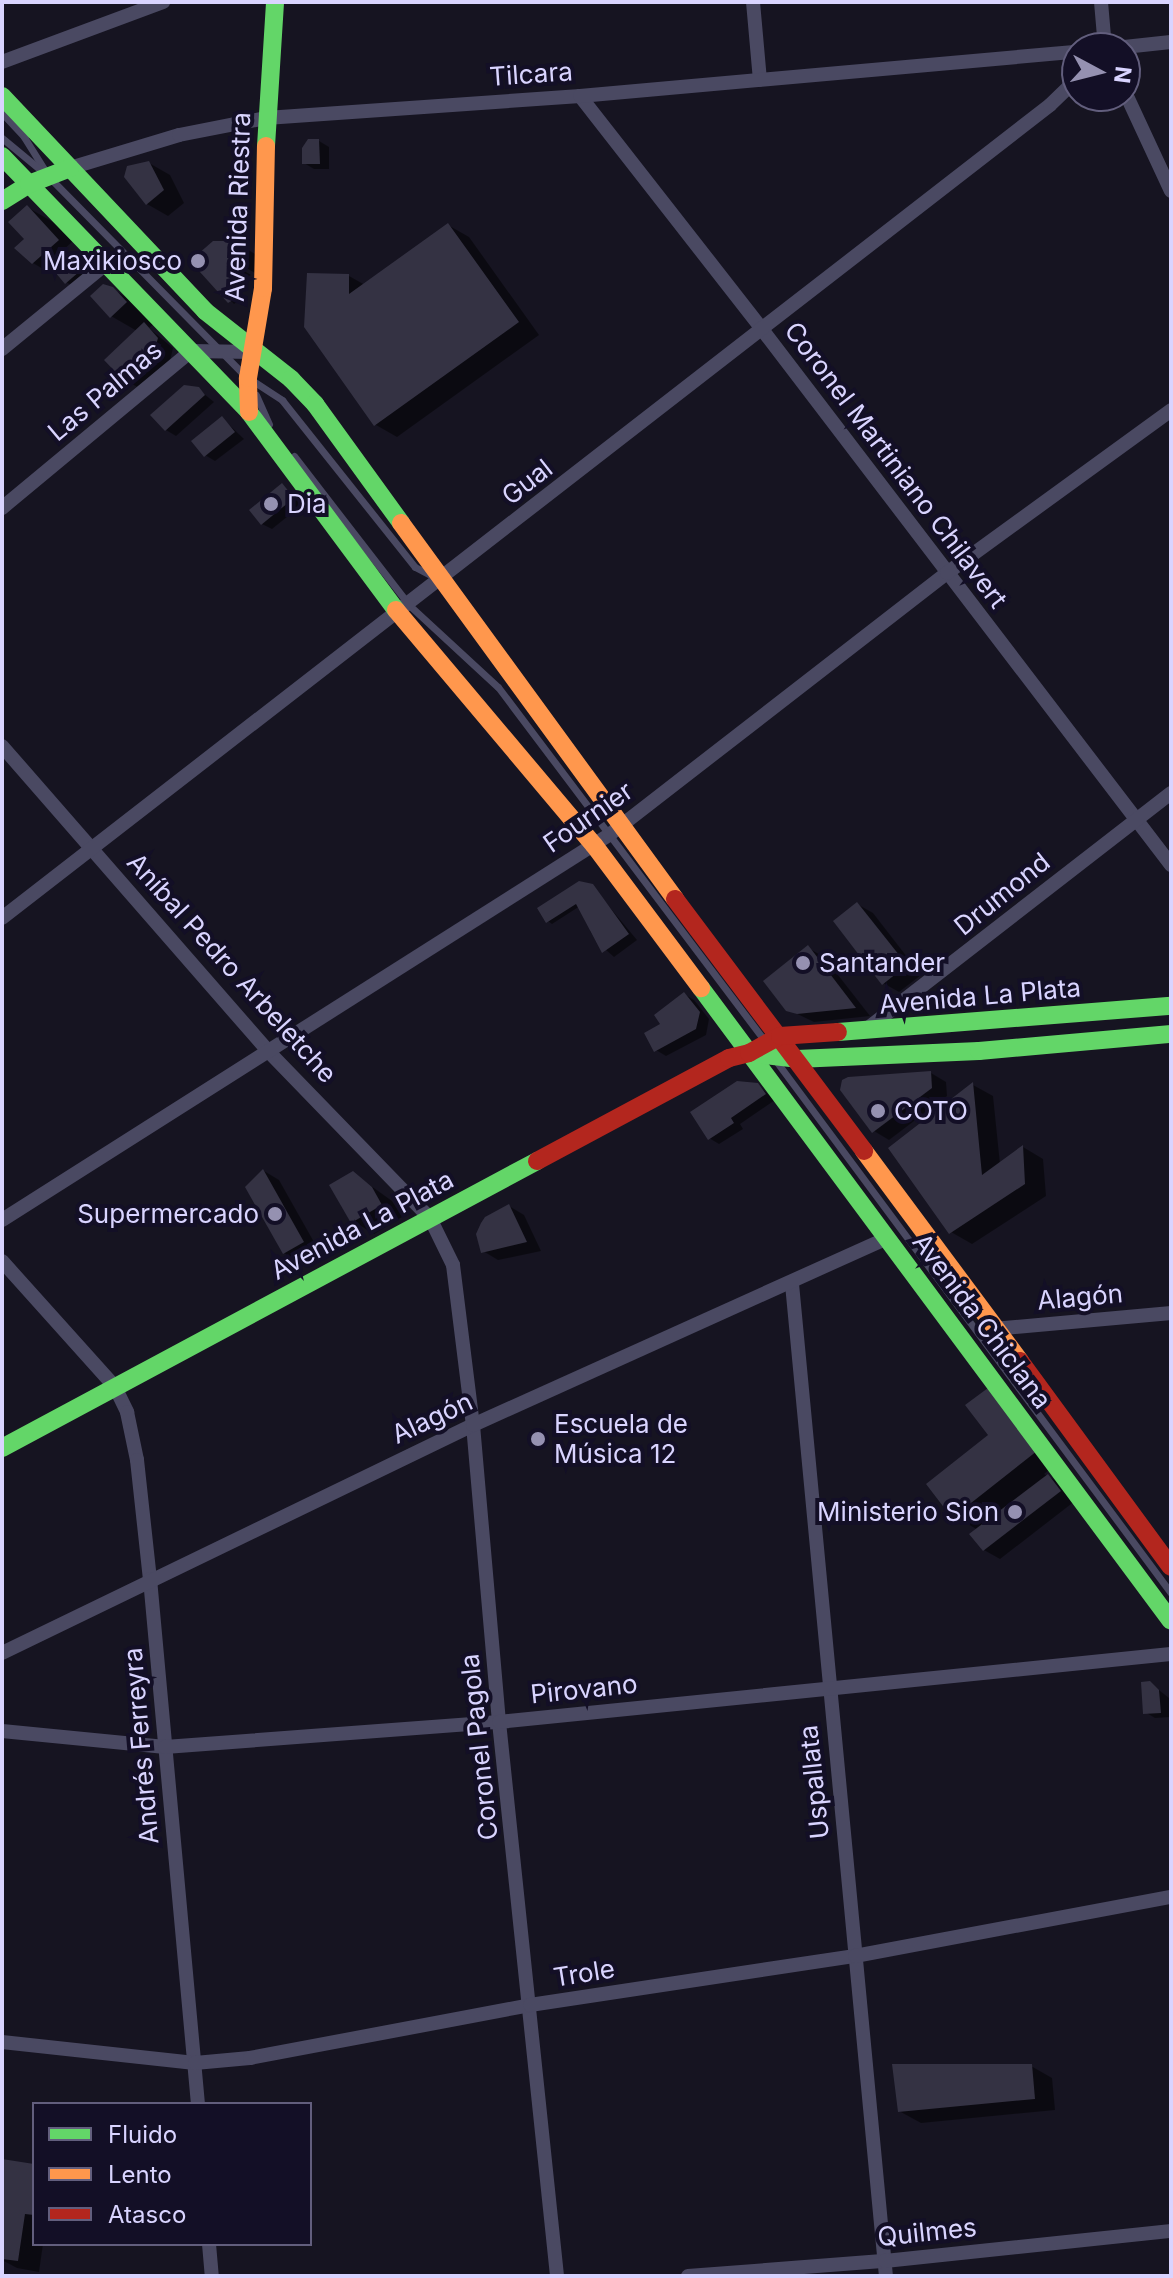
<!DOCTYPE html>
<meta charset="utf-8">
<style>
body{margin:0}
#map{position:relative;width:1173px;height:2278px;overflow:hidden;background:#161421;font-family:Inter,sans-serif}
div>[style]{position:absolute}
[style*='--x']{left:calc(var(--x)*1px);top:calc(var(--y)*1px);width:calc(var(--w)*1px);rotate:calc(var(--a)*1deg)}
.shadow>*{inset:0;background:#0007}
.building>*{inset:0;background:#343243}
.lane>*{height:7px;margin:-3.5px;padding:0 3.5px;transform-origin:3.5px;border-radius:3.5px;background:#4a4962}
.street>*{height:14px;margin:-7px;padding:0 7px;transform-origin:7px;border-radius:7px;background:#4a4962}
.fast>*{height:18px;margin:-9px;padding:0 9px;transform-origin:9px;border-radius:9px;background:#63d668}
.slow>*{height:18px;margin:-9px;padding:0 9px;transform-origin:9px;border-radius:9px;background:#ff974d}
.jam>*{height:18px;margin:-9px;padding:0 9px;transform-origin:9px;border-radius:9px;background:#b3261e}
.dots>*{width:22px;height:22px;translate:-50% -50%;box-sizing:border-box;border:4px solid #130f26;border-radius:50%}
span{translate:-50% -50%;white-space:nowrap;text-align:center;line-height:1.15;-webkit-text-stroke:8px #130f26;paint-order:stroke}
.street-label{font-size:26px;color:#d9d4ff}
.poi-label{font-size:26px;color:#d9d4ff}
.right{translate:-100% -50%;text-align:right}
.left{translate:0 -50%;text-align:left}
.frame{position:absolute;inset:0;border:4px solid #d9d4ff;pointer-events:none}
.legend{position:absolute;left:32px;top:2102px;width:280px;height:144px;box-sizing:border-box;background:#130f26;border:2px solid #625e7d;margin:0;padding:10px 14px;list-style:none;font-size:24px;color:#d9d4ff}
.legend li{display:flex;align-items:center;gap:16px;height:40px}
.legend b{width:40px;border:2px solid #625e7d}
.north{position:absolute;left:1061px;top:32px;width:80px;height:80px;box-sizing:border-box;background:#130f26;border:2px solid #625e7d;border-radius:50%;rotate:97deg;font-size:22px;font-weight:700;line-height:32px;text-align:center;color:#d9d4ff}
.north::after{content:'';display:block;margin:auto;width:28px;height:36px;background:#9591b1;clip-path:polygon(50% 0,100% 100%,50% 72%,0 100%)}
</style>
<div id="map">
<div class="shadow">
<div style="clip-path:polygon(319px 141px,329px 147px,329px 169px,314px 169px,304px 163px)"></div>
<div style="clip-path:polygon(149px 163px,170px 175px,184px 203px,168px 216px,147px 204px,126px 177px)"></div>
<div style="clip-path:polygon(27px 207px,58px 225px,73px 241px,43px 269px,33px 263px,26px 239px)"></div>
<div style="clip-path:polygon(448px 225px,469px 237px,539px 335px,397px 437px,376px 425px,306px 326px,349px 276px,365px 285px)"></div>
<div style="clip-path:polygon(214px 243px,236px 243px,257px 255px,257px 274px,229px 258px,227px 261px,251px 275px,240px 280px,240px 300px,234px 304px,193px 261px)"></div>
<div style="clip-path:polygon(77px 255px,95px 272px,76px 288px,66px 282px)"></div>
<div style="clip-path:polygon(112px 289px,144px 307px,157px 321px,149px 328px,173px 348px,170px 361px,141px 389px,125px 380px,107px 360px,137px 331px,111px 316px)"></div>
<div style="clip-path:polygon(198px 389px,214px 402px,176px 436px,166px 430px)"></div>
<div style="clip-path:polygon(222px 418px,244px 439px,215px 461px,205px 455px)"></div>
<div style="clip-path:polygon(282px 485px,303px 504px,272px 529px,262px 524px)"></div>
<div style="clip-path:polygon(592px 886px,637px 940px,614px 957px,596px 941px,590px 931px,593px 928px,580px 906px,552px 924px,548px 921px)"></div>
<div style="clip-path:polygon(857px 904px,873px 913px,921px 975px,899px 992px,883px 983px)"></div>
<div style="clip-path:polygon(808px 948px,824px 957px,870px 1016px,814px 1022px,787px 1009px)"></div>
<div style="clip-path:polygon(684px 994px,694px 1000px,709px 1019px,706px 1035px,666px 1056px,656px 1050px,662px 1025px)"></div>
<div style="clip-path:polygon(931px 1073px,946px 1082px,947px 1096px,889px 1140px,874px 1131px)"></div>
<div style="clip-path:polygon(758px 1085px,775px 1100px,740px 1124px,743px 1129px,719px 1144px,709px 1138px)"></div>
<div style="clip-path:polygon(973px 1085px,993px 1096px,1000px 1164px,1023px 1147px,1043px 1159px,1046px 1196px,972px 1244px,951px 1232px)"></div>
<div style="clip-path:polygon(264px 1171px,279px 1180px,319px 1251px,300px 1262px,284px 1253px)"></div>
<div style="clip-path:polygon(353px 1173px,392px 1201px,402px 1217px,374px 1234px,353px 1221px)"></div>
<div style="clip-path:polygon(509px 1206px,524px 1215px,541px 1251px,498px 1260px,483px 1251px)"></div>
<div style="clip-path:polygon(968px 1406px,1057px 1464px,1044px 1474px,1064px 1485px,1075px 1501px,1000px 1559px,984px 1550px,978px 1530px,954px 1516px,991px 1436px)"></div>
<div style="clip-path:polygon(1150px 1683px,1169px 1698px,1170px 1717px,1155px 1718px,1145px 1712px)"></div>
<div style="clip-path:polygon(1031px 2066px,1052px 2078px,1055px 2110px,921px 2123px,899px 2111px)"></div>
<div style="clip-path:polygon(2px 2161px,34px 2166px,34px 2244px,43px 2244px,39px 2272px,17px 2268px,2px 2260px)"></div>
</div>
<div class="building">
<div style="clip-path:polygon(308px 139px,319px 139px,320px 164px,302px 164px,302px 148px)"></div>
<div style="clip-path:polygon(149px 161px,164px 190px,146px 205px,124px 177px,127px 166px)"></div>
<div style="clip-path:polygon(27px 205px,59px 240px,32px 264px,14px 248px,24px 239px,8px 222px)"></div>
<div style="clip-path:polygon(448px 223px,519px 322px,374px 426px,304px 327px,307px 273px,349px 274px,349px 294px)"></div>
<div style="clip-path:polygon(213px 241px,237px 241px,236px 298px,228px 303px,190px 261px)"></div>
<div style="clip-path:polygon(77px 253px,87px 265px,65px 284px,55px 272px)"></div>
<div style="clip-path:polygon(103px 284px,113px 287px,127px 302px,110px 318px,90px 296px)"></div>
<div style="clip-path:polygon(144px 322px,158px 338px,154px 352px,124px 381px,104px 360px)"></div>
<div style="clip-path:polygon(184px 385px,199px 387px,205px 395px,165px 431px,150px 415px)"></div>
<div style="clip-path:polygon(222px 416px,235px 432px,204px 457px,191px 441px)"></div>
<div style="clip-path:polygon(282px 483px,294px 498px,261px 525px,249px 510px)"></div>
<div style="clip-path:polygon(579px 881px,593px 884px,629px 934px,602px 953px,576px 904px,546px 923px,537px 908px)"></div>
<div style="clip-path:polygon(857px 902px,907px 965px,882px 985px,833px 921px)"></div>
<div style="clip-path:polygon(808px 945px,856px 1008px,797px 1014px,786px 1011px,763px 981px)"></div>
<div style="clip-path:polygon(684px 992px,700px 1012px,696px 1029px,654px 1052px,644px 1033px,660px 1024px,654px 1015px)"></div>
<div style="clip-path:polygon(931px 1071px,932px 1088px,872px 1133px,840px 1090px,842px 1080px,848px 1077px)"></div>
<div style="clip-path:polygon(737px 1081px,758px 1083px,766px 1094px,731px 1118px,734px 1123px,708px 1140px,690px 1112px)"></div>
<div style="clip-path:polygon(973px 1082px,982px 1175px,1023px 1145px,1025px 1184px,949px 1234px,888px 1148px)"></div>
<div style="clip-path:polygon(263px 1169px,304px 1242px,283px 1254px,245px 1187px)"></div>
<div style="clip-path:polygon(353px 1171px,372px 1187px,382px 1205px,351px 1223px,329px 1185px)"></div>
<div style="clip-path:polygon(509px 1204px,527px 1242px,481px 1253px,476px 1234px,481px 1223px,485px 1217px)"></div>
<div style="clip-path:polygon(988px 1388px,1037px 1451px,952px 1518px,926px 1484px,988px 1435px,965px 1405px)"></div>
<div style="clip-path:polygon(1048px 1474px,1061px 1491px,983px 1551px,969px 1534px)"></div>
<div style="clip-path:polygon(1150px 1681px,1159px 1690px,1161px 1713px,1143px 1714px,1141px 1682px)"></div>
<div style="clip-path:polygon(892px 2064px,1032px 2064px,1035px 2099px,898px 2112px)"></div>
<div style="clip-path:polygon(2px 2159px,34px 2164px,34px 2215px,25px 2214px,18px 2261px,2px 2259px)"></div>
</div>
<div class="lane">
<div style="--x:2;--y:113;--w:33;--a:47"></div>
<div style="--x:24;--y:137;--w:40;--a:58"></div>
<div style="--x:2;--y:138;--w:60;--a:39.6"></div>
<div style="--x:48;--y:176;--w:278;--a:45.4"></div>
<div style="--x:253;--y:381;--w:35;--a:33"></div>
<div style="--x:282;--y:400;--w:213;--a:51.5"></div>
<div style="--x:415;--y:567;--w:16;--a:27"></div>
<div style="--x:256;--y:395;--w:32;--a:66"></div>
<div style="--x:294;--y:456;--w:188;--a:52.3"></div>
<div style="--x:409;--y:605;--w:121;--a:42.7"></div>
<div style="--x:498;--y:687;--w:442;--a:53"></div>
<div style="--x:776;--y:1061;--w:663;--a:53.41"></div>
</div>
<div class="street">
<div style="--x:753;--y:2;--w:78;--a:84.9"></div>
<div style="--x:1101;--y:2;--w:46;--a:85"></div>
<div style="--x:1115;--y:48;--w:56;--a:-6.1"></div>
<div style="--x:2;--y:62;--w:172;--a:-20.4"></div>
<div style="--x:1125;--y:92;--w:109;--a:65.1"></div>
<div style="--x:580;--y:96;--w:294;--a:52"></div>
<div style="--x:761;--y:328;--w:676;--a:52.64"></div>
<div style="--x:70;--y:168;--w:114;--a:-16.8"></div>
<div style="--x:179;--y:135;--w:89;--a:-11.1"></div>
<div style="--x:266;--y:118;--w:315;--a:-4"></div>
<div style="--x:580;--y:96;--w:499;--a:-5.1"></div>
<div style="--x:2;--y:349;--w:136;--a:-39.3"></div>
<div style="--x:2;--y:508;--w:246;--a:-39.7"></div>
<div style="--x:191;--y:351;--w:62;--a:0.9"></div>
<div style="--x:2;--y:746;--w:405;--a:48.9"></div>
<div style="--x:268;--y:1051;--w:233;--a:45.9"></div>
<div style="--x:430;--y:1218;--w:52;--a:63.9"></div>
<div style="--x:453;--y:1265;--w:161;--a:82.9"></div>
<div style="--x:473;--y:1425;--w:298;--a:85"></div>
<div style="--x:499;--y:1722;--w:557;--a:84.02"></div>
<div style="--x:2;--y:918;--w:1326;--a:-37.8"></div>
<div style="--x:1050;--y:105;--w:37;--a:-44"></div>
<div style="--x:868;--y:1028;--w:383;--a:-37.8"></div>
<div style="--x:2;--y:1220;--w:719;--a:-32.39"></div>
<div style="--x:609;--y:835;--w:428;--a:-37.8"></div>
<div style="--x:947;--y:573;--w:277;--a:-36"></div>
<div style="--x:2;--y:1261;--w:169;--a:48.1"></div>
<div style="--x:115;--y:1387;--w:28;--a:64"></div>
<div style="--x:127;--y:1412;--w:49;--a:78.2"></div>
<div style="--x:137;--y:1460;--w:120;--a:83.8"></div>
<div style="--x:150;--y:1579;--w:527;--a:84.78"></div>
<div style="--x:792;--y:1284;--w:996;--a:84.59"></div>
<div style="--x:993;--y:1329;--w:179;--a:-5.1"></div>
<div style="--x:2;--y:1653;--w:523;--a:-25.83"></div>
<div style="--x:473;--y:1425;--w:455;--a:-24.3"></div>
<div style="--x:2;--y:1731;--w:164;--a:5.6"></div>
<div style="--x:165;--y:1747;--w:335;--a:-4.3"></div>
<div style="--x:499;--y:1722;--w:675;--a:-5.78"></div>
<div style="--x:2;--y:2042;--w:194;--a:6.2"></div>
<div style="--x:195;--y:2063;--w:55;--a:-5.2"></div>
<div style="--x:250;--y:2058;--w:285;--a:-10.7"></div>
<div style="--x:530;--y:2005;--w:329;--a:-8.6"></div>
<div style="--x:855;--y:1956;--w:321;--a:-10.6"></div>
<div style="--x:209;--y:2244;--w:32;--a:85"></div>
<div style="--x:688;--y:2276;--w:198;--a:-4.4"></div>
<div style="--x:885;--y:2261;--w:288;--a:-6"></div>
</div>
<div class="fast">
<div style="--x:2;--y:96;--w:296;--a:46.6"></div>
<div style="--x:205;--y:311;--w:110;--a:38.3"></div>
<div style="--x:291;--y:379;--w:35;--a:46"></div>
<div style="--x:315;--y:404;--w:147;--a:54.1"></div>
<div style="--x:266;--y:146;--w:144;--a:-86.4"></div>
<div style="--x:2;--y:156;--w:356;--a:46"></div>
<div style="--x:249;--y:412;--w:247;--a:53.4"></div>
<div style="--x:2;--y:201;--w:32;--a:-32"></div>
<div style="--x:29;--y:184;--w:44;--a:-21.3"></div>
<div style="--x:701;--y:988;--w:788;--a:53.41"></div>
<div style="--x:838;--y:1032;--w:334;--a:-4.5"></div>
<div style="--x:749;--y:1053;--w:48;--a:7.1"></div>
<div style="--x:797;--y:1059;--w:182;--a:-2.5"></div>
<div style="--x:979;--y:1051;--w:193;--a:-5.1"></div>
<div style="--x:2;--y:1448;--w:607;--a:-28.21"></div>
</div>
<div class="slow">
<div style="--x:249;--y:412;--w:34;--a:-92"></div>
<div style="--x:248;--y:378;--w:91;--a:-80.5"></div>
<div style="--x:263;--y:288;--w:142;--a:-88.8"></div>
<div style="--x:401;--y:523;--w:465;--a:53.9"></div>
<div style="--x:396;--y:610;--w:307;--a:49.9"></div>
<div style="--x:594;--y:845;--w:179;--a:53.2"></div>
<div style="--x:864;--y:1151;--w:262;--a:53.4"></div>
</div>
<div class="jam">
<div style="--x:675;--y:899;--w:315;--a:53.1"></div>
<div style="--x:537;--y:1161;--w:218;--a:-28.2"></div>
<div style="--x:729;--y:1058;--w:21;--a:-14"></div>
<div style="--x:749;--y:1053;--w:35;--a:-29"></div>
<div style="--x:780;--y:1036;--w:58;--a:-3.9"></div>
<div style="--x:1020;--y:1361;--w:255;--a:53.8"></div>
</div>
<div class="dots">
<div style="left:198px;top:261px;background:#9591b1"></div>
<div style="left:271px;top:504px;background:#9591b1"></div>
<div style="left:803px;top:963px;background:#9591b1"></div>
<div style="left:878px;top:1111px;background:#9591b1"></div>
<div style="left:275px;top:1214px;background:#9591b1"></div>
<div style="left:538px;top:1439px;background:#9591b1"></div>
<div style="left:1015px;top:1512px;background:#9591b1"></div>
</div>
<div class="street-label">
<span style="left:531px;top:74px;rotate:-4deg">Tilcara</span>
<span style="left:238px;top:207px;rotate:-88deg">Avenida Riestra</span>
<span style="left:105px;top:391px;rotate:-40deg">Las Palmas</span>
<span style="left:896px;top:465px;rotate:53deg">Coronel Martiniano Chilavert</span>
<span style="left:527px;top:482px;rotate:-38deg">Gual</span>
<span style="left:588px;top:817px;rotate:-35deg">Fournier</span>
<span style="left:1002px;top:894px;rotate:-39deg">Drumond</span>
<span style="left:232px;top:968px;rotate:48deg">Aníbal Pedro Arbeletche</span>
<span style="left:980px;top:996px;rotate:-5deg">Avenida La Plata</span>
<span style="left:362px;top:1225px;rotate:-28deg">Avenida La Plata</span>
<span style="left:1080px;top:1297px;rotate:-5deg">Alagón</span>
<span style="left:982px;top:1321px;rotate:53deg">Avenida Chiclana</span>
<span style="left:432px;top:1418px;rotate:-25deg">Alagón</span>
<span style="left:584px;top:1689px;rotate:-6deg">Pirovano</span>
<span style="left:141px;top:1746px;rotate:-95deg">Andrés Ferreyra</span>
<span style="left:479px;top:1747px;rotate:-96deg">Coronel Pagola</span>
<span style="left:814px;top:1782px;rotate:-96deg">Uspallata</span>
<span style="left:584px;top:1973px;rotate:-9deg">Trole</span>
<span style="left:927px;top:2232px;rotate:-6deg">Quilmes</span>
</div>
<div class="poi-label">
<span class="right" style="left:182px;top:261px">Maxikiosco</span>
<span class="left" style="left:287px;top:504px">Dia</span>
<span class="left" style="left:819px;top:963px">Santander</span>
<span class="left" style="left:894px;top:1111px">COTO</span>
<span class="right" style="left:259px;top:1214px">Supermercado</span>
<span class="left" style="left:554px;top:1439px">Escuela de<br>Música 12</span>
<span class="right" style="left:999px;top:1512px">Ministerio Sion</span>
</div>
<div class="frame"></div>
<ul class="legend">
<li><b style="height:10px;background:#63d668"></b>Fluido</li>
<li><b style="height:10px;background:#ff974d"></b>Lento</li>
<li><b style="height:10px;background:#b3261e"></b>Atasco</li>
</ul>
<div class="north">N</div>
</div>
